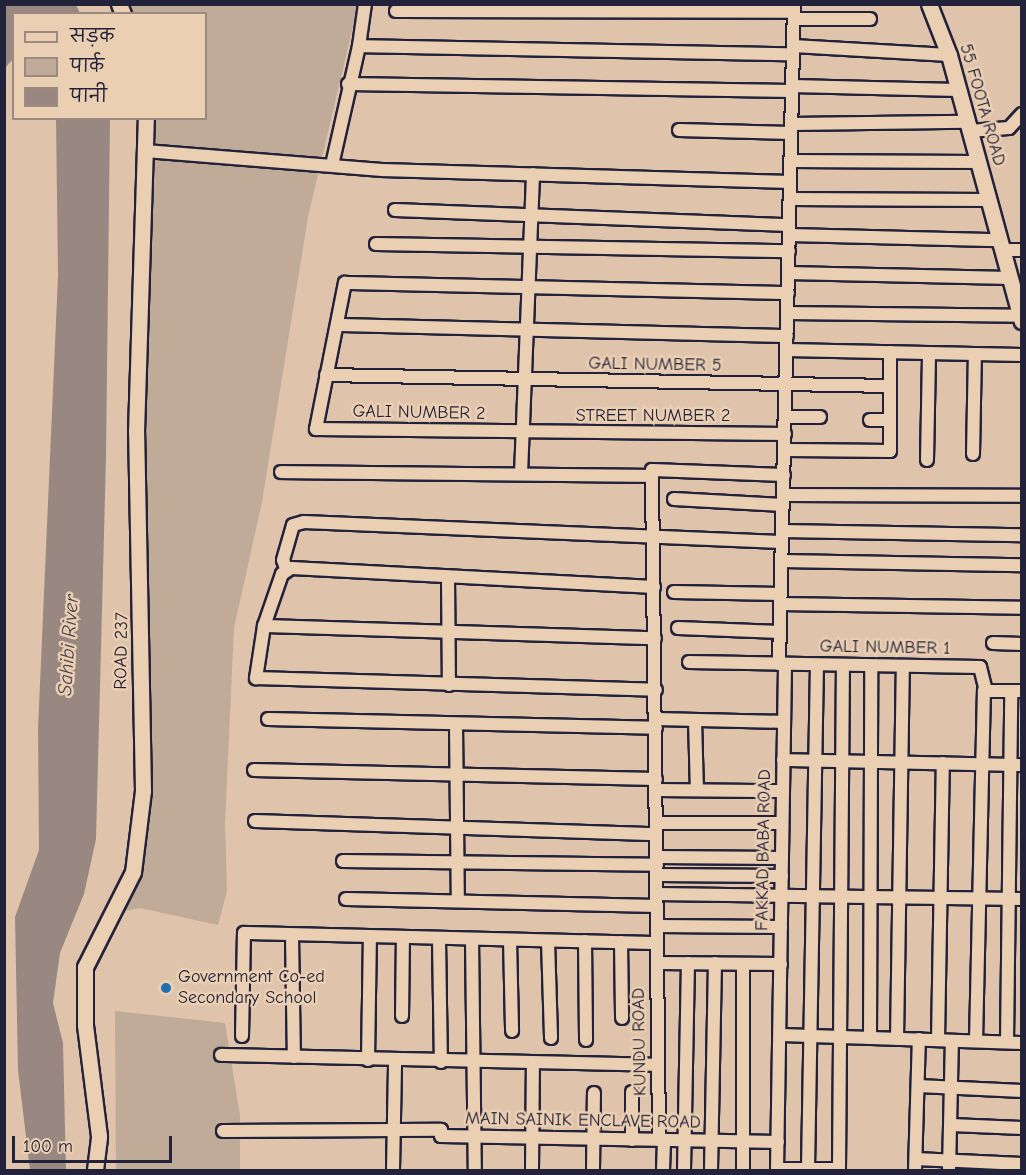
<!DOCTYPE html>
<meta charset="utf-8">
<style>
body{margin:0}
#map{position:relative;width:1026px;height:1175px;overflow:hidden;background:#dfc4ab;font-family:"Comic Neue","Playpen Sans Deva",sans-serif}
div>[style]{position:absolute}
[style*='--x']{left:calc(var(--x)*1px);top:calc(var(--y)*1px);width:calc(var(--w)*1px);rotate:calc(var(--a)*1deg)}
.green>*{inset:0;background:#c0aa98}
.water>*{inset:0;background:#998882}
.roads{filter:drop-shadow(2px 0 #22223b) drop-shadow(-2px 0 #22223b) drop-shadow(0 2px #22223b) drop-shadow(0 -2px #22223b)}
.minor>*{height:12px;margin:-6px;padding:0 6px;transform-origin:6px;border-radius:6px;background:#ebcfb2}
.tertiary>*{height:15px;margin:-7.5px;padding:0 7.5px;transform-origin:7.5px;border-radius:7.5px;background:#ebcfb2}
.dots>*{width:16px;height:16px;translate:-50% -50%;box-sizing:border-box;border:3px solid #ebcfb2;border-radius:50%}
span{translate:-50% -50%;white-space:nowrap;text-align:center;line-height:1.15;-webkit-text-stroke:5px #ebcfb2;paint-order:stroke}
.street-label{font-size:18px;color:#22223b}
.poi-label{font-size:18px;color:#22223b}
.left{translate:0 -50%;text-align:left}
.water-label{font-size:20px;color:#464150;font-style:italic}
.frame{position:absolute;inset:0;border:6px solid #22223b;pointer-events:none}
.legend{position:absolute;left:12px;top:12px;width:195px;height:108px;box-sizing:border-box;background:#ebcfb2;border:2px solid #9b8a82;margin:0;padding:8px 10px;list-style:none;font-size:18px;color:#22223b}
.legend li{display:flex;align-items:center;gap:12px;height:30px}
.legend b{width:30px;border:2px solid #9b8a82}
.scale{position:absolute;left:12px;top:1136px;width:160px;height:27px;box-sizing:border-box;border:3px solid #22223b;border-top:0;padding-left:8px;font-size:18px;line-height:21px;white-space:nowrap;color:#22223b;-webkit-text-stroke:4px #ebcfb2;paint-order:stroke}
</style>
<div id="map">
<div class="green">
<div style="clip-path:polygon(126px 5px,358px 5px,308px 217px,262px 502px,234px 628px,225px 823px,227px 891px,218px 925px,140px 908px,121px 912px,137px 866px,139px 427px,154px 119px,206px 118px,206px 14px,130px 13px)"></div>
<div style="clip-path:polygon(115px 1011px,225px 1023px,240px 1116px,240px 1170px,116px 1170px)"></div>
</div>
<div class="water">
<div style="clip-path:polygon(5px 4px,76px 5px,80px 13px,14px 14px,13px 59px,5px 68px)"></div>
<div style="clip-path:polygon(56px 119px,110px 119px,106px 458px,96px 839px,84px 894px,60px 953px,53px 1003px,63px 1043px,66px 1170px,30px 1170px,18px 1070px,15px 917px,39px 850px,38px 729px,58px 276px)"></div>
</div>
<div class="roads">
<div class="minor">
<div style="--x:396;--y:11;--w:398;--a:0.1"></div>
<div style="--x:794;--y:19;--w:76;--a:0"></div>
<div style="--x:359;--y:46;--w:42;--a:-81.9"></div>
<div style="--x:793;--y:46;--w:156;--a:3.3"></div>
<div style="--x:348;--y:84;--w:444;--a:0.9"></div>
<div style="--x:792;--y:86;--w:166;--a:1.4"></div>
<div style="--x:792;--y:124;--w:175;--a:-0.7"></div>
<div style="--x:679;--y:130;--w:112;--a:1.5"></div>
<div style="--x:969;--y:131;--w:40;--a:-4.3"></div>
<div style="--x:1009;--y:128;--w:19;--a:-47"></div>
<div style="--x:145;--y:151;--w:238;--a:4.6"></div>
<div style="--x:382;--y:170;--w:408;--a:1.7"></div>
<div style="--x:791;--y:161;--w:187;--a:0.3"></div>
<div style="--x:332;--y:165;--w:122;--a:-77.2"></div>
<div style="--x:359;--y:46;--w:434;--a:1.1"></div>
<div style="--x:790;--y:199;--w:199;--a:0.3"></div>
<div style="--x:395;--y:210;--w:394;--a:2.2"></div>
<div style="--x:789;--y:235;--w:210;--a:1.4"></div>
<div style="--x:376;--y:244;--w:413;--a:1"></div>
<div style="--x:1002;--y:250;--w:20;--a:0"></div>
<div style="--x:788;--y:273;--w:222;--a:1.3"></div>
<div style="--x:787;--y:313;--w:235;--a:0.7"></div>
<div style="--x:337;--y:325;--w:450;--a:1.4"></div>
<div style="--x:787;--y:350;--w:235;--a:1.2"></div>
<div style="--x:326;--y:375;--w:564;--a:1.12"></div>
<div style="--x:785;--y:417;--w:35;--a:0"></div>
<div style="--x:870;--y:420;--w:20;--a:0"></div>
<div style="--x:785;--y:434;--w:469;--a:-179.4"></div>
<div style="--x:316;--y:429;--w:149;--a:-78.8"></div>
<div style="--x:345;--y:283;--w:443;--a:1.3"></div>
<div style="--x:784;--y:450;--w:106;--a:0.5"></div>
<div style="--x:890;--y:451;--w:99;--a:-90"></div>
<div style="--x:973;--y:454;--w:100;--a:-88.9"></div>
<div style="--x:927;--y:460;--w:107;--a:-88.9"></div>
<div style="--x:281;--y:472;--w:370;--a:0.6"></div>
<div style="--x:521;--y:474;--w:300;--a:-87.7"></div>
<div style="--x:783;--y:495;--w:239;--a:0.2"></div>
<div style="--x:674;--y:499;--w:109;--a:3.2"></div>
<div style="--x:782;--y:531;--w:240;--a:1"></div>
<div style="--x:782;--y:561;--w:240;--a:1"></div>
<div style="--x:286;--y:569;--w:9;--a:-108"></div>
<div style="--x:283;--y:560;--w:36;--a:-74"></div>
<div style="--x:293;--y:525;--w:11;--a:-15"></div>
<div style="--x:304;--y:522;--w:477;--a:2.4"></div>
<div style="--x:448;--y:577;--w:108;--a:89.5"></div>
<div style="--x:654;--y:587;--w:363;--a:-177"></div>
<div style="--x:291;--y:568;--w:11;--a:146"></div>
<div style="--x:282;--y:574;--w:55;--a:109.1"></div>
<div style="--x:264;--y:626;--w:391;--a:1.8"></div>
<div style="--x:674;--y:592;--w:107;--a:1.1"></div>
<div style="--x:780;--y:604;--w:242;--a:0.9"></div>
<div style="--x:264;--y:626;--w:53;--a:98.7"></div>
<div style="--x:256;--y:678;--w:400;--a:1.7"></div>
<div style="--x:678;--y:628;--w:102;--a:2.2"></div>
<div style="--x:993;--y:643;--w:29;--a:2"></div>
<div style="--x:689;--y:662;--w:291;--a:1"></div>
<div style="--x:980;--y:667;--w:25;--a:76"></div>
<div style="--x:986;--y:691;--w:36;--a:0"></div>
<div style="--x:779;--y:664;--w:660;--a:-88.7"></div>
<div style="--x:268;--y:719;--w:388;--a:1.3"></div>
<div style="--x:656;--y:719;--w:128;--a:1.3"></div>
<div style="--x:695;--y:720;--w:70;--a:88.4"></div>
<div style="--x:456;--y:724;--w:177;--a:89.4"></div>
<div style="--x:783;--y:760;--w:239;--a:1.2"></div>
<div style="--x:254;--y:770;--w:402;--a:1.3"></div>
<div style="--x:656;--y:790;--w:127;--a:0.5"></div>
<div style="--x:255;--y:821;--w:401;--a:1.9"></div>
<div style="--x:656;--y:823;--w:126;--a:0"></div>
<div style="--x:657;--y:857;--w:125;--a:0.5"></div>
<div style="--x:343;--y:861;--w:314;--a:0.7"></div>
<div style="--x:657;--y:875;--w:125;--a:0.5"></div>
<div style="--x:657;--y:894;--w:365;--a:0.8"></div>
<div style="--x:346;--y:899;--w:311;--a:1.3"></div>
<div style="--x:657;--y:926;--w:124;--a:0.5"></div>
<div style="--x:292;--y:936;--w:121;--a:89.1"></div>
<div style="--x:439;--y:939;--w:123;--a:89.1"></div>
<div style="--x:472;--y:939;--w:231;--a:89.3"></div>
<div style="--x:510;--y:940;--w:91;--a:88.7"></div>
<div style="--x:548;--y:941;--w:97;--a:88.2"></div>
<div style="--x:585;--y:941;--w:99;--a:89.4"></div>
<div style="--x:621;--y:942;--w:76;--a:89.2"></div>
<div style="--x:657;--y:963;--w:124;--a:0.5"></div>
<div style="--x:402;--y:1016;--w:79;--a:-89.3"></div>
<div style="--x:780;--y:1035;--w:242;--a:1.9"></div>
<div style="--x:242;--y:1036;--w:103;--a:-88.9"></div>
<div style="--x:244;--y:933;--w:413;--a:1.4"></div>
<div style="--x:870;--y:1038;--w:372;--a:-89.8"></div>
<div style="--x:897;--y:1039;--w:373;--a:-89.1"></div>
<div style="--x:938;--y:1040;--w:277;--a:-89"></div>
<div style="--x:976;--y:1041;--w:351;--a:-88.7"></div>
<div style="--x:1007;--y:1042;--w:351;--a:-89.3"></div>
<div style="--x:221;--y:1055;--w:437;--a:1.3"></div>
<div style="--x:368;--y:1060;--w:123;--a:-89.1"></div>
<div style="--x:918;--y:1086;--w:104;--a:2.8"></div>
<div style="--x:632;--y:1092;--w:48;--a:90"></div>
<div style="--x:951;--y:1125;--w:71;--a:2.4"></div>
<div style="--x:223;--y:1131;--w:218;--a:-0.3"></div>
<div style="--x:441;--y:1130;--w:6;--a:90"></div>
<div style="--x:441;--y:1136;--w:337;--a:1"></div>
<div style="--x:659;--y:1140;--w:670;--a:-90.6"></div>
<div style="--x:652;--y:470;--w:132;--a:2.2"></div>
<div style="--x:916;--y:1159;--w:106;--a:2.7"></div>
<div style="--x:777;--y:1169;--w:62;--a:0"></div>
<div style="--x:839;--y:1169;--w:504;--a:-89.55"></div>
<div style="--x:808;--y:1169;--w:504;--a:-88.98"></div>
<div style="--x:393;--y:1170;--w:109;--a:-88.9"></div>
<div style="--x:532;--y:1170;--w:107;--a:-89.5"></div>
<div style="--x:593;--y:1170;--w:77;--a:-89.3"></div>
<div style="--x:663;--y:1170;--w:30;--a:-88"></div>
<div style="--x:684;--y:1170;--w:207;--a:-88.9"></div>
<div style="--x:711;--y:1170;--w:207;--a:-88.9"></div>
<div style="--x:743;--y:1170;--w:206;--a:-90"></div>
<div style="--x:777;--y:1170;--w:505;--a:-89.09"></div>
<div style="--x:915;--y:1170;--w:131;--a:-88.3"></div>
<div style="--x:949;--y:1170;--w:129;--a:-88.7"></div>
</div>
<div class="tertiary">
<div style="--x:119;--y:4;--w:11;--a:68"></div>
<div style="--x:929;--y:4;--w:55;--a:68.6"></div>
<div style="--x:949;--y:55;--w:276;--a:74.7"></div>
<div style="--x:95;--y:1170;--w:34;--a:-83"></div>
<div style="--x:99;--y:1136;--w:112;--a:-97.2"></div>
<div style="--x:85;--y:1025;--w:58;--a:-90"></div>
<div style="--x:85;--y:967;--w:106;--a:-63.2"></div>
<div style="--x:133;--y:872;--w:82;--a:-83"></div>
<div style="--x:143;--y:791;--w:359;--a:-91.1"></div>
<div style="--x:136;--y:432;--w:314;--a:-88.2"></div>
</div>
</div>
<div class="dots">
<div style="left:166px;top:988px;background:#1f6fb2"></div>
</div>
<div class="street-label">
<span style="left:982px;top:105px;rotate:74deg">55 FOOTA ROAD</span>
<span style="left:655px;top:365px;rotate:1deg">GALI NUMBER 5</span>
<span style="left:419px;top:413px;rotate:1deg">GALI NUMBER 2</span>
<span style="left:653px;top:416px">STREET NUMBER 2</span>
<span style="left:885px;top:648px;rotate:1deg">GALI NUMBER 1</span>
<span style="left:122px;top:651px;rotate:-89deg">ROAD 237</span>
<span style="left:764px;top:850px;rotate:-89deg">FAKKAD BABA ROAD</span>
<span style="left:640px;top:1042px;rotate:-91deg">KUNDU ROAD</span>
<span style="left:583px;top:1121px;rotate:1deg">MAIN SAINIK ENCLAVE ROAD</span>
</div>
<div class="poi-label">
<span class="left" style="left:178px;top:988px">Government Co-ed<br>Secondary School</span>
</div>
<div class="water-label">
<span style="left:68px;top:645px;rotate:-86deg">Sahibi River</span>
</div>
<div class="frame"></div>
<ul class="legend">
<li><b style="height:8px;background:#ebcfb2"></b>सड़क</li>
<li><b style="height:16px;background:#c0aa98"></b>पार्क</li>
<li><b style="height:16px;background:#998882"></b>पानी</li>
</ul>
<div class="scale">100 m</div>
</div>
